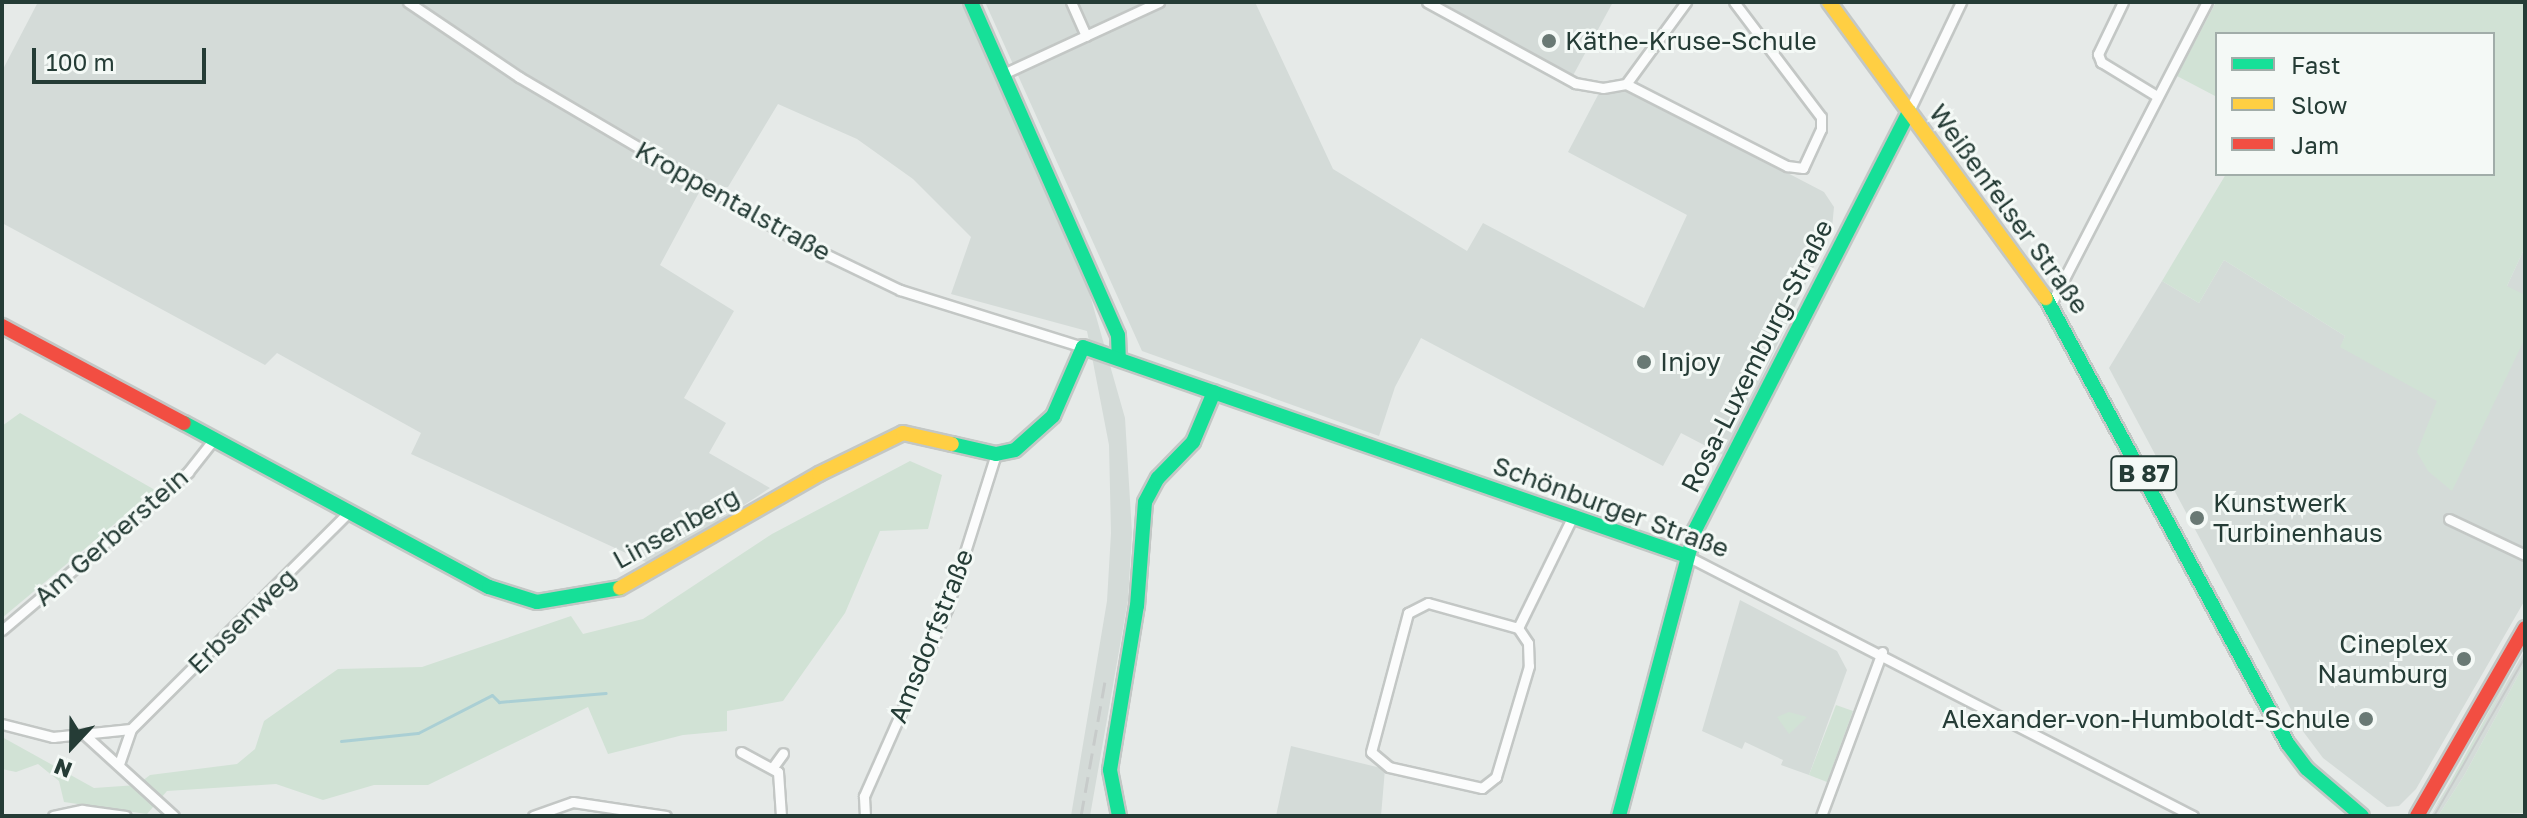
<!DOCTYPE html>
<meta charset="utf-8">
<style>
body{margin:0}
#map{position:relative;width:2527px;height:818px;overflow:hidden;background:#e6eae8;font-family:"Golos Text",sans-serif}
div>[style]{position:absolute}
[style*='--x']{left:calc(var(--x)*1px);top:calc(var(--y)*1px);width:calc(var(--w)*1px);rotate:calc(var(--a)*1deg)}
.built>*{inset:0;background:#d4dbd8}
.green>*{inset:0;background:#d1e2d5}
.stream>*{height:3px;margin:-1.5px;padding:0 1.5px;transform-origin:1.5px;border-radius:1.5px;background:#aacfd4}
.roads{filter:drop-shadow(2px 0 #c3c7c5) drop-shadow(-2px 0 #c3c7c5) drop-shadow(0 2px #c3c7c5) drop-shadow(0 -2px #c3c7c5)}
.street>*{height:9px;margin:-4.5px;padding:0 4.5px;transform-origin:4.5px;border-radius:4.5px;background:#fbfcfc}
.fast>*{height:14px;margin:-7px;padding:0 7px;transform-origin:7px;border-radius:7px;background:#16e098}
.slow>*{height:14px;margin:-7px;padding:0 7px;transform-origin:7px;border-radius:7px;background:#ffcf43}
.jam>*{height:14px;margin:-7px;padding:0 7px;transform-origin:7px;border-radius:7px;background:#f24e42}
.tram>*{height:2px;margin:-1px;padding:0 1px;transform-origin:1px;border-radius:1px;background:#c7cbca}
.rail>*{height:3px;margin-top:-1.5px;transform-origin:0;background:repeating-linear-gradient(90deg,#c7cbca 0 16px,transparent 0 24px)}
.dots>*{width:22px;height:22px;translate:-50% -50%;box-sizing:border-box;border:4px solid #f4f9f6;border-radius:50%}
span{translate:-50% -50%;white-space:nowrap;text-align:center;line-height:1.15;-webkit-text-stroke:6px #f4f9f6;paint-order:stroke}
.shield-label span{padding:2px 6px;background:#f4f9f6;border:2px solid;border-radius:6px;-webkit-text-stroke-width:0}
.shield-label{font-size:24px;color:#253c36;font-weight:700}
.poi-label{font-size:26px;color:#253c36}
.left{translate:0 -50%;text-align:left}
.right{translate:-100% -50%;text-align:right}
.street-label{font-size:26px;color:#253c36}
.frame{position:absolute;inset:0;border:4px solid #253c36;pointer-events:none}
.legend{position:absolute;left:2215px;top:32px;width:280px;height:144px;box-sizing:border-box;background:#f4f9f6;border:2px solid #a1ada9;margin:0;padding:10px 14px;list-style:none;font-size:24px;color:#253c36}
.legend li{display:flex;align-items:center;gap:16px;height:40px}
.legend b{width:40px;border:2px solid #a1ada9}
.north{position:absolute;left:32px;top:706px;width:80px;height:80px;-webkit-text-stroke:6px #f4f9f6;paint-order:stroke;rotate:202deg;font-size:22px;font-weight:700;line-height:32px;text-align:center;color:#253c36}
.north::after{content:'';display:block;margin:auto;width:28px;height:36px;background:#253c36;clip-path:polygon(50% 0,100% 100%,50% 72%,0 100%)}
.scale{position:absolute;left:32px;top:48px;width:174px;height:36px;box-sizing:border-box;border:4px solid #253c36;border-top:0;padding-left:10px;font-size:24px;line-height:28px;white-space:nowrap;color:#253c36;-webkit-text-stroke:6px #f4f9f6;paint-order:stroke}
</style>
<div id="map">
<div class="built">
<div style="clip-path:polygon(38px 2px,964px 2px,1082px 267px,1125px 418px,1132px 533px,1128px 600px,1090px 816px,1071px 816px,1107px 601px,1111px 533px,1109px 445px,1087px 331px,951px 294px,971px 237px,913px 179px,857px 139px,778px 104px,728px 187px,702px 187px,660px 265px,734px 311px,684px 398px,726px 423px,709px 453px,770px 488px,652px 565px,411px 454px,421px 433px,277px 353px,265px 365px,2px 223px,2px 71px)"></div>
<div style="clip-path:polygon(985px 2px,1255px 2px,1333px 169px,1467px 251px,1483px 223px,1644px 308px,1687px 215px,1568px 152px,1598px 95px,1631px 91px,1824px 192px,1834px 207px,1832px 228px,1725px 456px,1681px 433px,1663px 466px,1421px 338px,1395px 387px,1379px 436px,1142px 351px)"></div>
<div style="clip-path:polygon(1442px 2px,1613px 2px,1570px 81px)"></div>
<div style="clip-path:polygon(2525px 247px,2525px 600px,2416px 789px,2399px 806px,2387px 807px,2323px 758px,2302px 730px,2109px 368px,2162px 281px,2199px 303px,2224px 260px,2345px 336px,2341px 347px,2367px 361px,2507px 286px)"></div>
<div style="clip-path:polygon(1740px 600px,1837px 651px,1847px 670px,1809px 775px,1781px 765px,1783px 760px,1745px 742px,1742px 749px,1702px 731px)"></div>
<div style="clip-path:polygon(2525px 650px,2525px 663px,2465px 774px,2438px 816px,2431px 816px)"></div>
<div style="clip-path:polygon(1291px 746px,1385px 769px,1381px 816px,1276px 816px)"></div>
</div>
<div class="green">
<div style="clip-path:polygon(2216px 2px,2525px 2px,2525px 247px,2507px 286px,2525px 295px,2525px 338px,2452px 491px,2428px 471px,2417px 452px,2437px 401px,2340px 347px,2345px 336px,2224px 260px,2199px 303px,2162px 281px,2226px 174px,2493px 174px,2493px 34px,2217px 34px,2217px 97px,2177px 76px)"></div>
<div style="clip-path:polygon(20px 413px,155px 490px,2px 618px,2px 426px)"></div>
<div style="clip-path:polygon(910px 461px,942px 475px,928px 529px,880px 531px,845px 613px,783px 701px,727px 711px,727px 731px,683px 735px,608px 754px,588px 707px,428px 785px,374px 785px,323px 800px,276px 784px,167px 791px,147px 814px,64px 802px,59px 781px,38px 764px,16px 772px,2px 769px,2px 737px,94px 788px,137px 785px,150px 775px,237px 764px,255px 749px,264px 721px,338px 669px,422px 667px,571px 616px,583px 634px,643px 619px,772px 534px)"></div>
<div style="clip-path:polygon(2525px 645px,2461px 769px,2429px 816px,2450px 783px)"></div>
<div style="clip-path:polygon(2525px 663px,2525px 813px,2438px 816px,2465px 774px)"></div>
<div style="clip-path:polygon(1836px 705px,1853px 711px,1827px 782px,1809px 775px)"></div>
<div style="clip-path:polygon(1789px 712px,1807px 717px,1789px 734px,1777px 717px)"></div>
</div>
<div class="stream">
<div style="--x:341;--y:741;--w:77;--a:-5.9"></div>
<div style="--x:418;--y:733;--w:83;--a:-27.2"></div>
<div style="--x:492;--y:695;--w:10;--a:45"></div>
<div style="--x:499;--y:702;--w:107;--a:-4.8"></div>
</div>
<div class="roads">
<div class="street">
<div style="--x:408;--y:2;--w:134;--a:34"></div>
<div style="--x:519;--y:77;--w:317;--a:30.5"></div>
<div style="--x:792;--y:238;--w:120;--a:25.7"></div>
<div style="--x:900;--y:290;--w:192;--a:17.3"></div>
<div style="--x:1071;--y:2;--w:37;--a:66"></div>
<div style="--x:1427;--y:2;--w:169;--a:28.7"></div>
<div style="--x:1575;--y:83;--w:28;--a:10"></div>
<div style="--x:1603;--y:88;--w:23;--a:-10"></div>
<div style="--x:2123;--y:2;--w:58;--a:115.7"></div>
<div style="--x:2098;--y:54;--w:9;--a:69"></div>
<div style="--x:2101;--y:62;--w:66;--a:31.3"></div>
<div style="--x:1003;--y:74;--w:172;--a:-24.8"></div>
<div style="--x:1626;--y:84;--w:181;--a:27"></div>
<div style="--x:1787;--y:166;--w:16;--a:7"></div>
<div style="--x:1803;--y:168;--w:43;--a:-65.2"></div>
<div style="--x:1821;--y:129;--w:12;--a:-90"></div>
<div style="--x:1821;--y:117;--w:144;--a:-127.1"></div>
<div style="--x:1626;--y:84;--w:102;--a:-53.8"></div>
<div style="--x:1909;--y:111;--w:121;--a:-64.5"></div>
<div style="--x:2051;--y:304;--w:340;--a:-62.7"></div>
<div style="--x:2449;--y:519;--w:84;--a:25.3"></div>
<div style="--x:1687;--y:556;--w:569;--a:27.2"></div>
<div style="--x:1428;--y:603;--w:93;--a:15.5"></div>
<div style="--x:1518;--y:628;--w:18;--a:56"></div>
<div style="--x:1528;--y:643;--w:23;--a:88"></div>
<div style="--x:1529;--y:666;--w:116;--a:106.6"></div>
<div style="--x:1496;--y:777;--w:18;--a:142"></div>
<div style="--x:1482;--y:788;--w:95;--a:-167.3"></div>
<div style="--x:1389;--y:767;--w:23;--a:-140"></div>
<div style="--x:1371;--y:752;--w:144;--a:-75.1"></div>
<div style="--x:1408;--y:613;--w:22;--a:-27"></div>
<div style="--x:1518;--y:628;--w:123;--a:-63.9"></div>
<div style="--x:2;--y:630;--w:244;--a:-40.3"></div>
<div style="--x:188;--y:472;--w:42;--a:-51.8"></div>
<div style="--x:2;--y:724;--w:53;--a:14.3"></div>
<div style="--x:53;--y:737;--w:78;--a:-5.9"></div>
<div style="--x:86;--y:736;--w:119;--a:42.3"></div>
<div style="--x:741;--y:752;--w:42;--a:28.4"></div>
<div style="--x:778;--y:772;--w:44;--a:86.1"></div>
<div style="--x:119;--y:764;--w:37;--a:-71"></div>
<div style="--x:131;--y:729;--w:309;--a:-44.9"></div>
<div style="--x:773;--y:767;--w:17;--a:-54"></div>
<div style="--x:53;--y:816;--w:30;--a:-12"></div>
<div style="--x:82;--y:810;--w:44;--a:7.8"></div>
<div style="--x:533;--y:816;--w:42;--a:-19.3"></div>
<div style="--x:573;--y:802;--w:94;--a:8.6"></div>
<div style="--x:865;--y:816;--w:20;--a:-93"></div>
<div style="--x:864;--y:796;--w:205;--a:-66.1"></div>
<div style="--x:947;--y:609;--w:163;--a:-72.5"></div>
<div style="--x:1821;--y:816;--w:175;--a:-69.6"></div>
</div>
<div class="fast">
<div style="--x:971;--y:2;--w:364;--a:66.2"></div>
<div style="--x:1118;--y:335;--w:24;--a:88"></div>
<div style="--x:2046;--y:298;--w:507;--a:61.52"></div>
<div style="--x:2288;--y:744;--w:31;--a:53"></div>
<div style="--x:2307;--y:769;--w:72;--a:40.5"></div>
<div style="--x:184;--y:423;--w:346;--a:28.3"></div>
<div style="--x:489;--y:587;--w:50;--a:17.4"></div>
<div style="--x:537;--y:602;--w:84;--a:-9.6"></div>
<div style="--x:952;--y:444;--w:45;--a:12.8"></div>
<div style="--x:996;--y:454;--w:19;--a:-12"></div>
<div style="--x:1015;--y:450;--w:51;--a:-41.8"></div>
<div style="--x:1053;--y:416;--w:75;--a:-66.5"></div>
<div style="--x:1083;--y:347;--w:639;--a:19.09"></div>
<div style="--x:1119;--y:816;--w:47;--a:-101.1"></div>
<div style="--x:1110;--y:770;--w:166;--a:-80.7"></div>
<div style="--x:1137;--y:606;--w:104;--a:-85.6"></div>
<div style="--x:1145;--y:502;--w:27;--a:-62"></div>
<div style="--x:1158;--y:478;--w:50;--a:-45.8"></div>
<div style="--x:1193;--y:442;--w:54;--a:-67.2"></div>
<div style="--x:1619;--y:816;--w:296;--a:-75.1"></div>
<div style="--x:1695;--y:530;--w:470;--a:-62.9"></div>
</div>
<div class="slow">
<div style="--x:1829;--y:2;--w:367;--a:53.8"></div>
<div style="--x:620;--y:588;--w:229;--a:-29.8"></div>
<div style="--x:819;--y:474;--w:93;--a:-26"></div>
<div style="--x:903;--y:433;--w:50;--a:12.7"></div>
</div>
<div class="jam">
<div style="--x:2;--y:326;--w:206;--a:28.1"></div>
<div style="--x:2417;--y:816;--w:217;--a:-60.1"></div>
</div>
</div>
<div class="tram">
<div style="--x:2434;--y:816;--w:183;--a:-60.2"></div>
</div>
<div class="rail">
<div style="--x:1081;--y:816;--w:142;--a:-79.9"></div>
</div>
<div class="dots">
<div style="left:1549px;top:41px;background:#697974"></div>
<div style="left:1644px;top:362px;background:#697974"></div>
<div style="left:2197px;top:518px;background:#697974"></div>
<div style="left:2464px;top:659px;background:#697974"></div>
<div style="left:2366px;top:719px;background:#697974"></div>
</div>
<div class="shield-label">
<span style="left:2144px;top:473px">B 87</span>
</div>
<div class="poi-label">
<span class="left" style="left:1565px;top:41px">Käthe-Kruse-Schule</span>
<span class="left" style="left:1660px;top:362px">Injoy</span>
<span class="left" style="left:2213px;top:518px">Kunstwerk<br>Turbinenhaus</span>
<span class="right" style="left:2448px;top:659px">Cineplex<br>Naumburg</span>
<span class="right" style="left:2350px;top:719px">Alexander-von-Humboldt-Schule</span>
</div>
<div class="street-label">
<span style="left:733px;top:201px;rotate:29deg">Kroppentalstraße</span>
<span style="left:2009px;top:209px;rotate:54deg">Weißenfelser Straße</span>
<span style="left:1757px;top:356px;rotate:-63deg">Rosa-Luxemburg-Straße</span>
<span style="left:1611px;top:507px;rotate:20deg">Schönburger Straße</span>
<span style="left:676px;top:528px;rotate:-29deg">Linsenberg</span>
<span style="left:111px;top:537px;rotate:-41deg">Am Gerberstein</span>
<span style="left:242px;top:621px;rotate:-44deg">Erbsenweg</span>
<span style="left:931px;top:636px;rotate:-68deg">Amsdorfstraße</span>
</div>
<div class="frame"></div>
<ul class="legend">
<li><b style="height:10px;background:#16e098"></b>Fast</li>
<li><b style="height:10px;background:#ffcf43"></b>Slow</li>
<li><b style="height:10px;background:#f24e42"></b>Jam</li>
</ul>
<div class="north">N</div>
<div class="scale">100 m</div>
</div>
